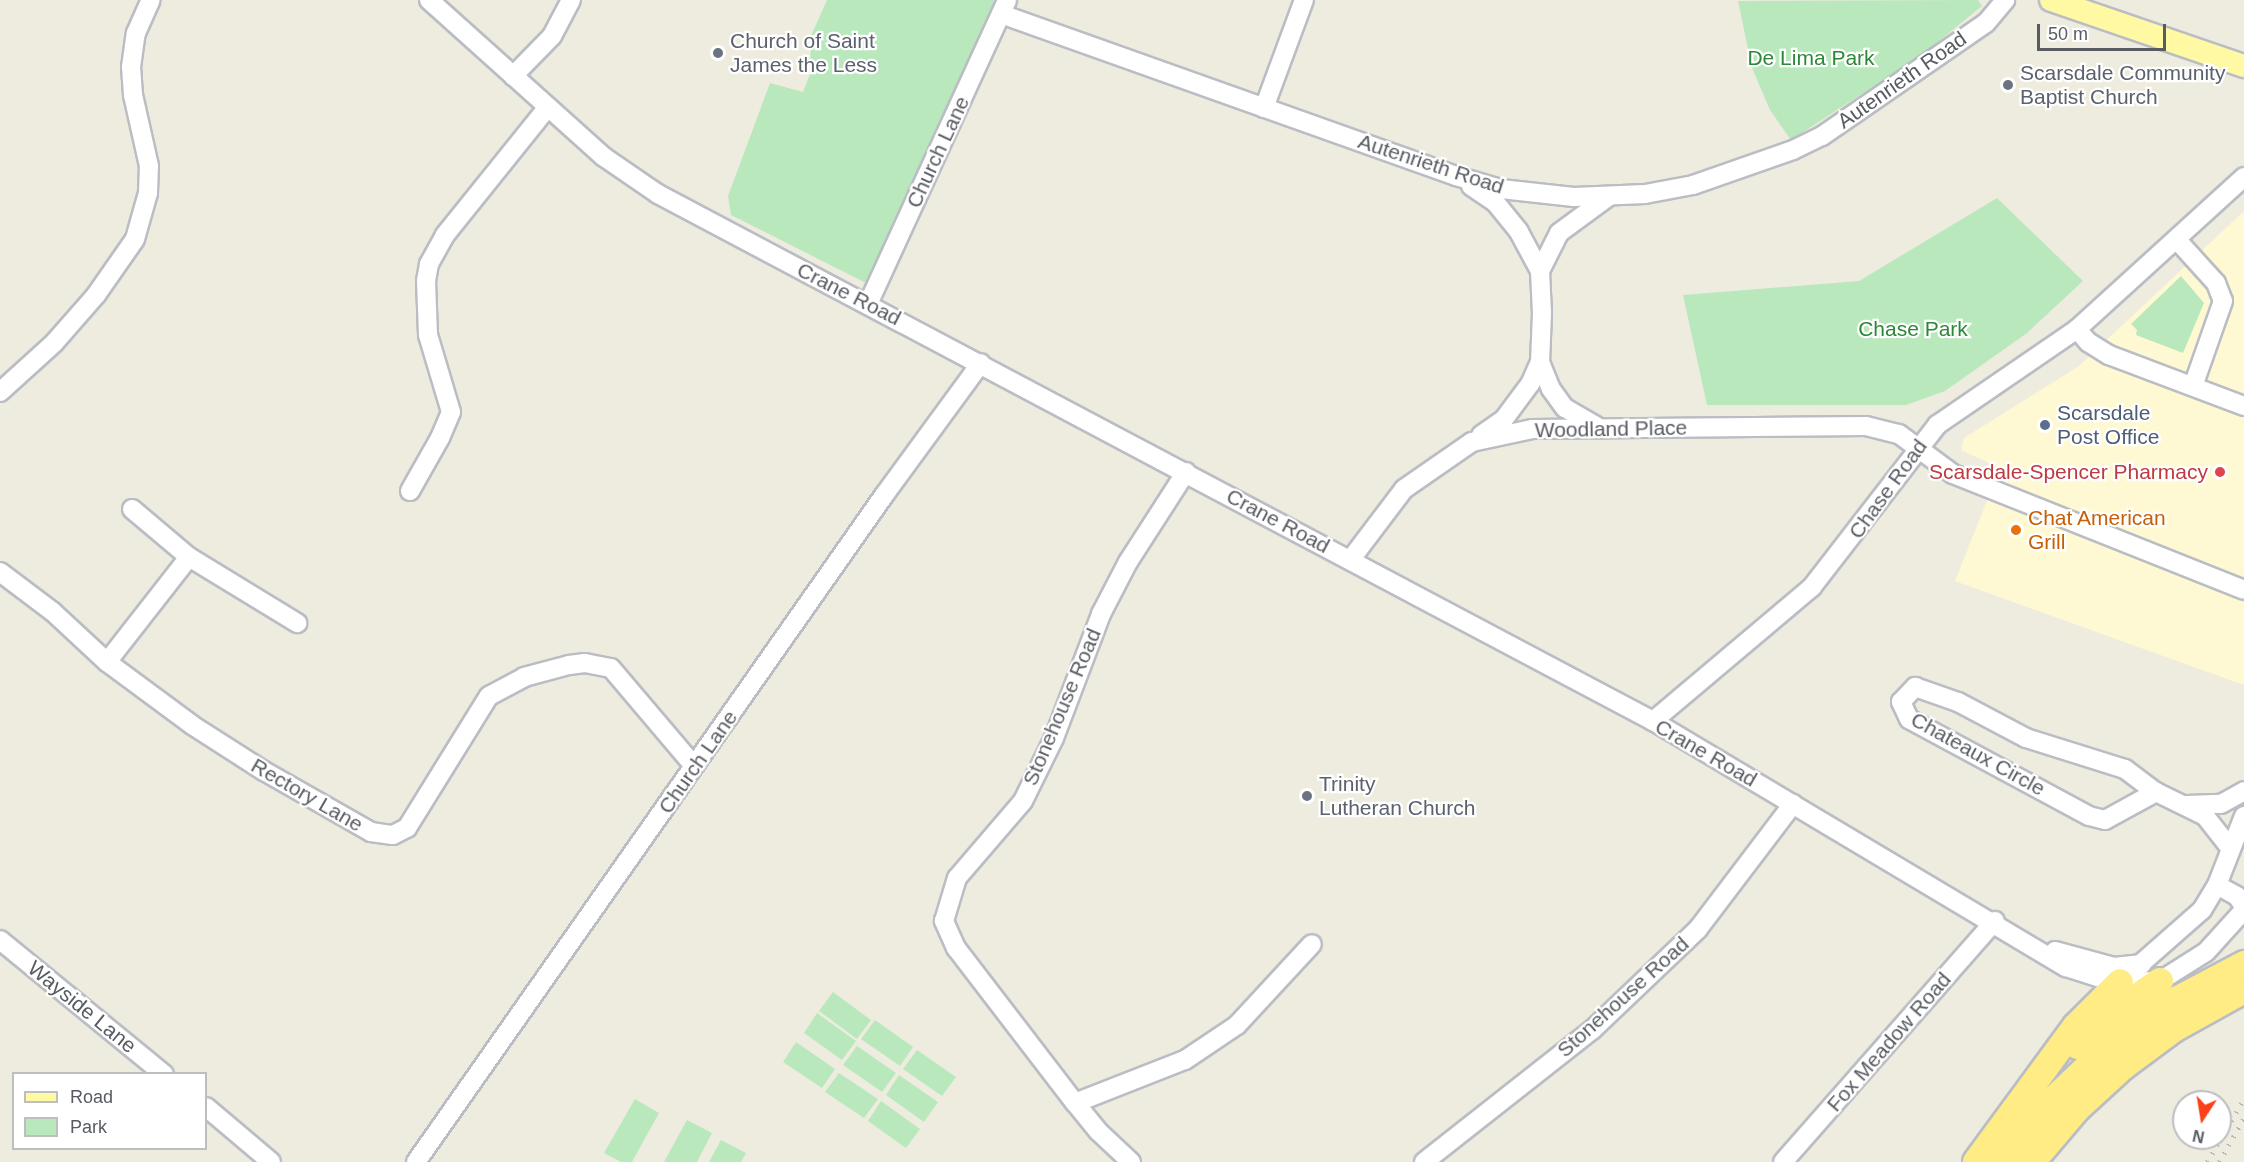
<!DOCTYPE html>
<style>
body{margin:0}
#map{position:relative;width:2244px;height:1162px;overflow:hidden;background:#eeecdf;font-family:Helvetica,sans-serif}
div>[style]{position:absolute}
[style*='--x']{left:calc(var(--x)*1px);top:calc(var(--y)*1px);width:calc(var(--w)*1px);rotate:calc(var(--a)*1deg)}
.commercial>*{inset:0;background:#fff9d3}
.green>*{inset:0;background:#b9e8bd}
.roads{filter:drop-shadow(2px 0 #babdc3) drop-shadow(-2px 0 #babdc3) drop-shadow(0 2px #babdc3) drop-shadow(0 -2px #babdc3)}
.minor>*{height:18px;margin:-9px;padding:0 9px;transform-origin:9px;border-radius:9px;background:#fff}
.major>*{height:22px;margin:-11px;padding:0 11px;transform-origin:11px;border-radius:11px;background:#fff9a3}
.highway>*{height:26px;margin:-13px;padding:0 13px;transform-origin:13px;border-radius:13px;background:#ffec85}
.rail>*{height:4.5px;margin-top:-2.25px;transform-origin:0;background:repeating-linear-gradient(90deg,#b6b7b7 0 1.5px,transparent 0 9.5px)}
.dots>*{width:16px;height:16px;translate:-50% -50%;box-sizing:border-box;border:3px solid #fff;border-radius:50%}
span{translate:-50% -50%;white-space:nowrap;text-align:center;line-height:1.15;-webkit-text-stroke:4.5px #fff;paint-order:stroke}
.worship-label{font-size:21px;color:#5b616d}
.left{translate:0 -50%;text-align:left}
.park-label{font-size:21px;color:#2c8739}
.street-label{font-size:21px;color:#585c62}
.service-label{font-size:21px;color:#4e5e75}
.health-label{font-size:21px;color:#be3a42}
.right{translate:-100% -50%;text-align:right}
.food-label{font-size:21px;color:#c56008}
.legend{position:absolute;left:12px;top:1072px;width:195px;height:78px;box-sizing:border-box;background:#fff;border:2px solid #bcbec0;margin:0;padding:8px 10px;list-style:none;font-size:18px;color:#585c62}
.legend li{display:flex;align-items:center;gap:12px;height:30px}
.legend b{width:30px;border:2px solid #bcbec0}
.north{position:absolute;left:2172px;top:1090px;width:60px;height:60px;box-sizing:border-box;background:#fff;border:2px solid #bcbec0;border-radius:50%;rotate:192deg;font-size:16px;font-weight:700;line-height:24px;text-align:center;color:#585c62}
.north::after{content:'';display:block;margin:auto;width:21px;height:27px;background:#fa4119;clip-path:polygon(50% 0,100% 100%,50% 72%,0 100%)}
.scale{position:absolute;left:2037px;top:24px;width:129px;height:27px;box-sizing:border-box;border:3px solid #585c62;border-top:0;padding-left:8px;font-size:18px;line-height:21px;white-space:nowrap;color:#585c62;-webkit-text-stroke:4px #fff;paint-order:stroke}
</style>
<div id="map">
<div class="commercial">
<div style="clip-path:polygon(2244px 211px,2244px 685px,1955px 581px,2000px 468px,1961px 450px,1964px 438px,2079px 366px)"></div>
</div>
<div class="green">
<div style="clip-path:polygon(827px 0,995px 0,870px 285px,731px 215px,728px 196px,770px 83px,803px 92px,810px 74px,811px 36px)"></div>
<div style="clip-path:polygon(1978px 0,1982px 6px,1923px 54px,1791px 140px,1770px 110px,1752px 68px,1738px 1px)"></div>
<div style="clip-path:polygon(1997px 198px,2083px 281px,2027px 333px,1945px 391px,1906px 405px,1707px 405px,1683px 295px,1859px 281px)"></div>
<div style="clip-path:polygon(2181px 276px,2204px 303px,2183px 353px,2136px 335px,2137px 330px,2131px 324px)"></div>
<div style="clip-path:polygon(833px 992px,871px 1020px,857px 1039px,819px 1011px)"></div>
<div style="clip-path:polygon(817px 1013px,856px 1041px,842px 1060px,804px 1033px)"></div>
<div style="clip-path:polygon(875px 1020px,913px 1047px,900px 1066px,861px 1039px)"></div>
<div style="clip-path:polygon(796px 1042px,835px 1069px,822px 1088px,783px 1062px)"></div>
<div style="clip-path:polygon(857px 1046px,896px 1073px,882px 1092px,843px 1065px)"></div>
<div style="clip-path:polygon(917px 1050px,956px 1077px,942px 1096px,903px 1069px)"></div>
<div style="clip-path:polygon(839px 1073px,878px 1099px,864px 1118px,825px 1092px)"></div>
<div style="clip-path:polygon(899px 1075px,938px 1102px,924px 1122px,886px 1095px)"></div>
<div style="clip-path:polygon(635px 1099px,659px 1113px,632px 1162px,621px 1162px,604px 1153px)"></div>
<div style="clip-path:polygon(881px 1101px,920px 1129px,906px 1148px,868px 1121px)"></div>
<div style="clip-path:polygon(687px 1120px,712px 1133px,697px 1162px,664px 1162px)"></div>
<div style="clip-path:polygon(721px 1140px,746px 1153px,741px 1162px,709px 1162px)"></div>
</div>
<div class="roads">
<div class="minor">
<div style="--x:429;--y:0;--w:235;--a:41.9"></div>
<div style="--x:604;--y:157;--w:65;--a:34.4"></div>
<div style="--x:658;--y:194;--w:1126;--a:27.91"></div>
<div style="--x:1653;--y:721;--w:481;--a:30.8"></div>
<div style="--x:2066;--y:967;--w:49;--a:17.7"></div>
<div style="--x:2113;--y:982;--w:47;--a:-1.2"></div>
<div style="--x:2160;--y:981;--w:54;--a:-32.2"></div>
<div style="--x:2206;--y:952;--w:57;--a:-47.9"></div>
<div style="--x:1001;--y:14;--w:483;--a:19.6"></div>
<div style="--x:1456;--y:176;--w:47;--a:16.1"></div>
<div style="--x:1501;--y:189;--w:73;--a:6.3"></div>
<div style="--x:1574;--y:197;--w:71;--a:-2.4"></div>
<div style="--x:1645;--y:194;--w:49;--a:-10.6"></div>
<div style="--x:1693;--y:185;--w:106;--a:-19.3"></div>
<div style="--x:1793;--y:150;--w:32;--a:-26"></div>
<div style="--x:1822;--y:136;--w:199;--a:-34.6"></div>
<div style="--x:1986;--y:23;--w:30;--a:-50"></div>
<div style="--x:513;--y:76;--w:56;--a:-45.7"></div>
<div style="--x:552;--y:36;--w:41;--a:-62.2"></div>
<div style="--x:1264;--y:108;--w:115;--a:-69.7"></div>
<div style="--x:1471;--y:186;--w:29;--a:34"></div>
<div style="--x:1495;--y:202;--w:38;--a:51"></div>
<div style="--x:1519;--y:232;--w:44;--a:61.7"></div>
<div style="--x:1540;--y:271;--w:42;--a:87.3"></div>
<div style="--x:1542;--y:313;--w:49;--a:92.3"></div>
<div style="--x:1540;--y:362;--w:24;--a:114"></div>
<div style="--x:1530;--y:384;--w:44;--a:126.6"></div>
<div style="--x:1504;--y:419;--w:28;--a:145"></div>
<div style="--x:2177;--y:240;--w:58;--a:47.8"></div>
<div style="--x:2216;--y:283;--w:19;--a:69"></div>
<div style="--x:2223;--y:301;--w:90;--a:109.4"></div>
<div style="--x:1540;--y:271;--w:42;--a:-63.4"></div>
<div style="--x:1559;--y:233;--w:61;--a:-36.3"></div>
<div style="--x:868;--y:304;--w:334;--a:-65.4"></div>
<div style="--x:2077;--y:329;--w:17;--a:50"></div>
<div style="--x:2088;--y:342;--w:25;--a:32"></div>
<div style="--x:2109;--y:355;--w:144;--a:20.7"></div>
<div style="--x:1540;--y:362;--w:29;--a:68"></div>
<div style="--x:1551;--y:389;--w:24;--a:54"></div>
<div style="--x:1565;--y:408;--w:36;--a:30"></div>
<div style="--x:0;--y:392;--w:73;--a:-42.2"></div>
<div style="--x:54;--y:343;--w:64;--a:-48.8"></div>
<div style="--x:96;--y:295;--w:68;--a:-55.1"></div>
<div style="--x:135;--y:239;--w:48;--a:-74.2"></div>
<div style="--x:148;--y:193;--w:27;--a:-88"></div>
<div style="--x:149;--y:166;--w:73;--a:-102.7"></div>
<div style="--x:133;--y:95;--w:28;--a:-94"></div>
<div style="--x:131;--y:67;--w:34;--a:-82"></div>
<div style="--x:136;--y:33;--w:36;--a:-66"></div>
<div style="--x:410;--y:491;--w:61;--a:-60.5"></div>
<div style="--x:440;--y:438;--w:28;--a:-67"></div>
<div style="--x:451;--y:412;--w:80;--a:-106.6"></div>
<div style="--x:428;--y:335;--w:54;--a:-92.1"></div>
<div style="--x:426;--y:281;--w:17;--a:-80"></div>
<div style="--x:429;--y:264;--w:33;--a:-61"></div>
<div style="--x:445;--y:235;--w:164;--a:-51.2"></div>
<div style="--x:132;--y:509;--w:75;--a:40.1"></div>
<div style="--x:189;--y:557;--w:127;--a:31.4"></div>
<div style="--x:1351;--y:559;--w:88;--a:-52.9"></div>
<div style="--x:1404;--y:489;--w:83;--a:-34.7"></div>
<div style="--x:1472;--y:442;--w:61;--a:-12.2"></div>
<div style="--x:1532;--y:429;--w:334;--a:-0.5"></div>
<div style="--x:1866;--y:426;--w:34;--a:14"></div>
<div style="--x:1899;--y:434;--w:67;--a:36.5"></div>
<div style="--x:1953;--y:474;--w:313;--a:21.7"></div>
<div style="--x:0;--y:572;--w:66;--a:37"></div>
<div style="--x:53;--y:612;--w:74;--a:42.8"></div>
<div style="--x:107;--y:662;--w:106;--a:36.5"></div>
<div style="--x:192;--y:725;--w:85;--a:32.6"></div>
<div style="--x:264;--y:771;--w:123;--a:29.7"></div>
<div style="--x:371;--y:832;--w:22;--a:8"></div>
<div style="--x:393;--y:835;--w:16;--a:-27"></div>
<div style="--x:407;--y:828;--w:155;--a:-58.2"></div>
<div style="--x:489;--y:696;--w:40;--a:-28"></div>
<div style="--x:524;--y:677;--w:47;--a:-14.9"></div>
<div style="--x:569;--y:665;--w:16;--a:-7"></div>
<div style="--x:585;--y:663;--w:26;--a:11"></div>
<div style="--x:611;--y:668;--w:128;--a:49.7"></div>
<div style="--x:107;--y:662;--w:133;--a:-52"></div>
<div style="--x:1915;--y:687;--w:46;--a:19.2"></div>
<div style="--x:1958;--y:702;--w:77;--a:27.9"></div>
<div style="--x:2026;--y:738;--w:104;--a:17.4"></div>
<div style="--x:2125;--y:769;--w:39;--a:37"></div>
<div style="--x:2156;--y:792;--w:58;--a:151.2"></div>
<div style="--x:2105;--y:820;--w:16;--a:-166"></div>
<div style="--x:2089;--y:816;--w:204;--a:-151.7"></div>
<div style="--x:1909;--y:719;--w:19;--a:-115"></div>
<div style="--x:1901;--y:702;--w:21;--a:-47"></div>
<div style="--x:1653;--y:721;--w:208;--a:-40.1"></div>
<div style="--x:1812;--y:587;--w:205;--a:-52.3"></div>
<div style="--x:1937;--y:425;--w:170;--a:-34.4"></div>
<div style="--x:2077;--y:329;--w:226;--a:-42.3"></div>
<div style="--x:2156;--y:792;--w:55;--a:26.1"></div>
<div style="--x:2205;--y:816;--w:42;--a:51.8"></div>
<div style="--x:2187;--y:805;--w:34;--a:-2"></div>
<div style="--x:2221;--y:804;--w:26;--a:-29"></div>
<div style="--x:2217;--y:885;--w:23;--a:29"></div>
<div style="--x:2237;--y:896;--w:12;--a:55"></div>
<div style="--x:0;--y:940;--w:212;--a:39.3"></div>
<div style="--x:2055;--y:951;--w:61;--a:15.2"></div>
<div style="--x:2114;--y:967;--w:28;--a:-6"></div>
<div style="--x:2120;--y:982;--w:109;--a:-41.3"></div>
<div style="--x:2202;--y:910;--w:29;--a:-59"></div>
<div style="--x:2217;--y:885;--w:74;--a:-68.6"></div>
<div style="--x:1075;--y:1103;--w:118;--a:-21.4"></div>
<div style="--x:1185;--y:1060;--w:63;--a:-33.9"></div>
<div style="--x:1237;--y:1025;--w:110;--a:-47.2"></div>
<div style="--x:206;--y:1107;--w:85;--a:40.2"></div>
<div style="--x:416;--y:1162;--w:816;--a:-54.93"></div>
<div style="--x:885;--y:494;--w:162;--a:-53.8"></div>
<div style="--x:1131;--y:1162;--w:45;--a:-136.8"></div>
<div style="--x:1098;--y:1131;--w:36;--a:-129"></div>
<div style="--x:1075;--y:1103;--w:195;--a:-127.5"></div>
<div style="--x:956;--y:948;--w:30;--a:-114"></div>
<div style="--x:944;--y:921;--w:45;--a:-73.2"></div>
<div style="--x:957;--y:878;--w:101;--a:-49.4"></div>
<div style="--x:1023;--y:801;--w:70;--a:-63.8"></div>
<div style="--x:1054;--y:738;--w:133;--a:-69.2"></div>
<div style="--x:1101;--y:614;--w:59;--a:-62.6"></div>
<div style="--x:1128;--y:562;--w:107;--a:-57.2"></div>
<div style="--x:1424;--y:1162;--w:214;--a:-38.2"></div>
<div style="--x:1592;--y:1030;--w:146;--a:-43.6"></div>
<div style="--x:1698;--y:929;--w:157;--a:-52.8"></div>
<div style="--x:1783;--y:1162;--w:321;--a:-48.7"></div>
</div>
<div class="major">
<div style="--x:2051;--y:0;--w:204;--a:18.9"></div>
</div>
<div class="highway">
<div style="--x:2078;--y:1046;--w:44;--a:-43.2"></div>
<div style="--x:2110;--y:1016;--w:61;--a:-35"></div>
<div style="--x:1976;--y:1162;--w:169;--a:-53.7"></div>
<div style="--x:2076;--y:1026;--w:62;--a:-45"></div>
<div style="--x:2002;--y:1162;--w:83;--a:-50.4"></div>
<div style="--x:2055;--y:1098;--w:64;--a:-43.7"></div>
<div style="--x:2101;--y:1054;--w:95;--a:-35.5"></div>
<div style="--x:2178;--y:999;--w:75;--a:-27.9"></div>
<div style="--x:2032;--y:1162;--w:70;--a:-49.7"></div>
<div style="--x:2077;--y:1109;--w:64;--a:-42.5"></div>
<div style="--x:2124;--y:1066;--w:62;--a:-36.5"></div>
<div style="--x:2174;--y:1029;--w:80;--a:-29.1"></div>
</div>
</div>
<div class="rail">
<div style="--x:2207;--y:1162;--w:73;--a:-59.6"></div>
<div style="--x:2219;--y:1162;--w:51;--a:-60.4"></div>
</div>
<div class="dots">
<div style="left:718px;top:53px;background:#6b7280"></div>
<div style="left:2008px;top:85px;background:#6b7280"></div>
<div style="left:2045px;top:425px;background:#5c6f8a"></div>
<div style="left:2220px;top:472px;background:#e0444e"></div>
<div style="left:2016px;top:530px;background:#e8710a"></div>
<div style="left:1307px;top:796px;background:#6b7280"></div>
</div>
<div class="worship-label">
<span class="left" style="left:730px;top:53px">Church of Saint<br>James the Less</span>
<span class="left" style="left:2020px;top:85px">Scarsdale Community<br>Baptist Church</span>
<span class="left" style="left:1319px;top:796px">Trinity<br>Lutheran Church</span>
</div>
<div class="park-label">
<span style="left:1811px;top:58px">De Lima Park</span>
<span style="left:1913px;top:329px">Chase Park</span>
</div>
<div class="street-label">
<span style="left:1902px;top:80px;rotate:-35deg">Autenrieth Road</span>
<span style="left:938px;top:152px;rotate:-65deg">Church Lane</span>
<span style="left:1431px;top:164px;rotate:18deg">Autenrieth Road</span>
<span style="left:849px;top:294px;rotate:27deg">Crane Road</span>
<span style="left:1611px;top:429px;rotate:-1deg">Woodland Place</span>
<span style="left:1888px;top:489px;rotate:-54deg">Chase Road</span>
<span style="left:1278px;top:521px;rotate:28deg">Crane Road</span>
<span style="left:1062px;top:707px;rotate:-67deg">Stonehouse Road</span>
<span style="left:1706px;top:753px;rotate:30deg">Crane Road</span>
<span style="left:1978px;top:754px;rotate:29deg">Chateaux Circle</span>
<span style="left:698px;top:762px;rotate:-55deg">Church Lane</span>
<span style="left:307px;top:795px;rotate:30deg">Rectory Lane</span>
<span style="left:1623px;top:997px;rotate:-42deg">Stonehouse Road</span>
<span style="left:82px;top:1007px;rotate:39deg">Wayside Lane</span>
<span style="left:1889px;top:1042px;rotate:-49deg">Fox Meadow Road</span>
</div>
<div class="service-label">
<span class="left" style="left:2057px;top:425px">Scarsdale<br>Post Office</span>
</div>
<div class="health-label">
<span class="right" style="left:2208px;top:472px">Scarsdale-Spencer Pharmacy</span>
</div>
<div class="food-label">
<span class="left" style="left:2028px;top:530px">Chat American<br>Grill</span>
</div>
<ul class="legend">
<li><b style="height:8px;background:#fff9a3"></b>Road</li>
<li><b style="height:16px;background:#b9e8bd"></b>Park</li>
</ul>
<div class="north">N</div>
<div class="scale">50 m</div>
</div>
